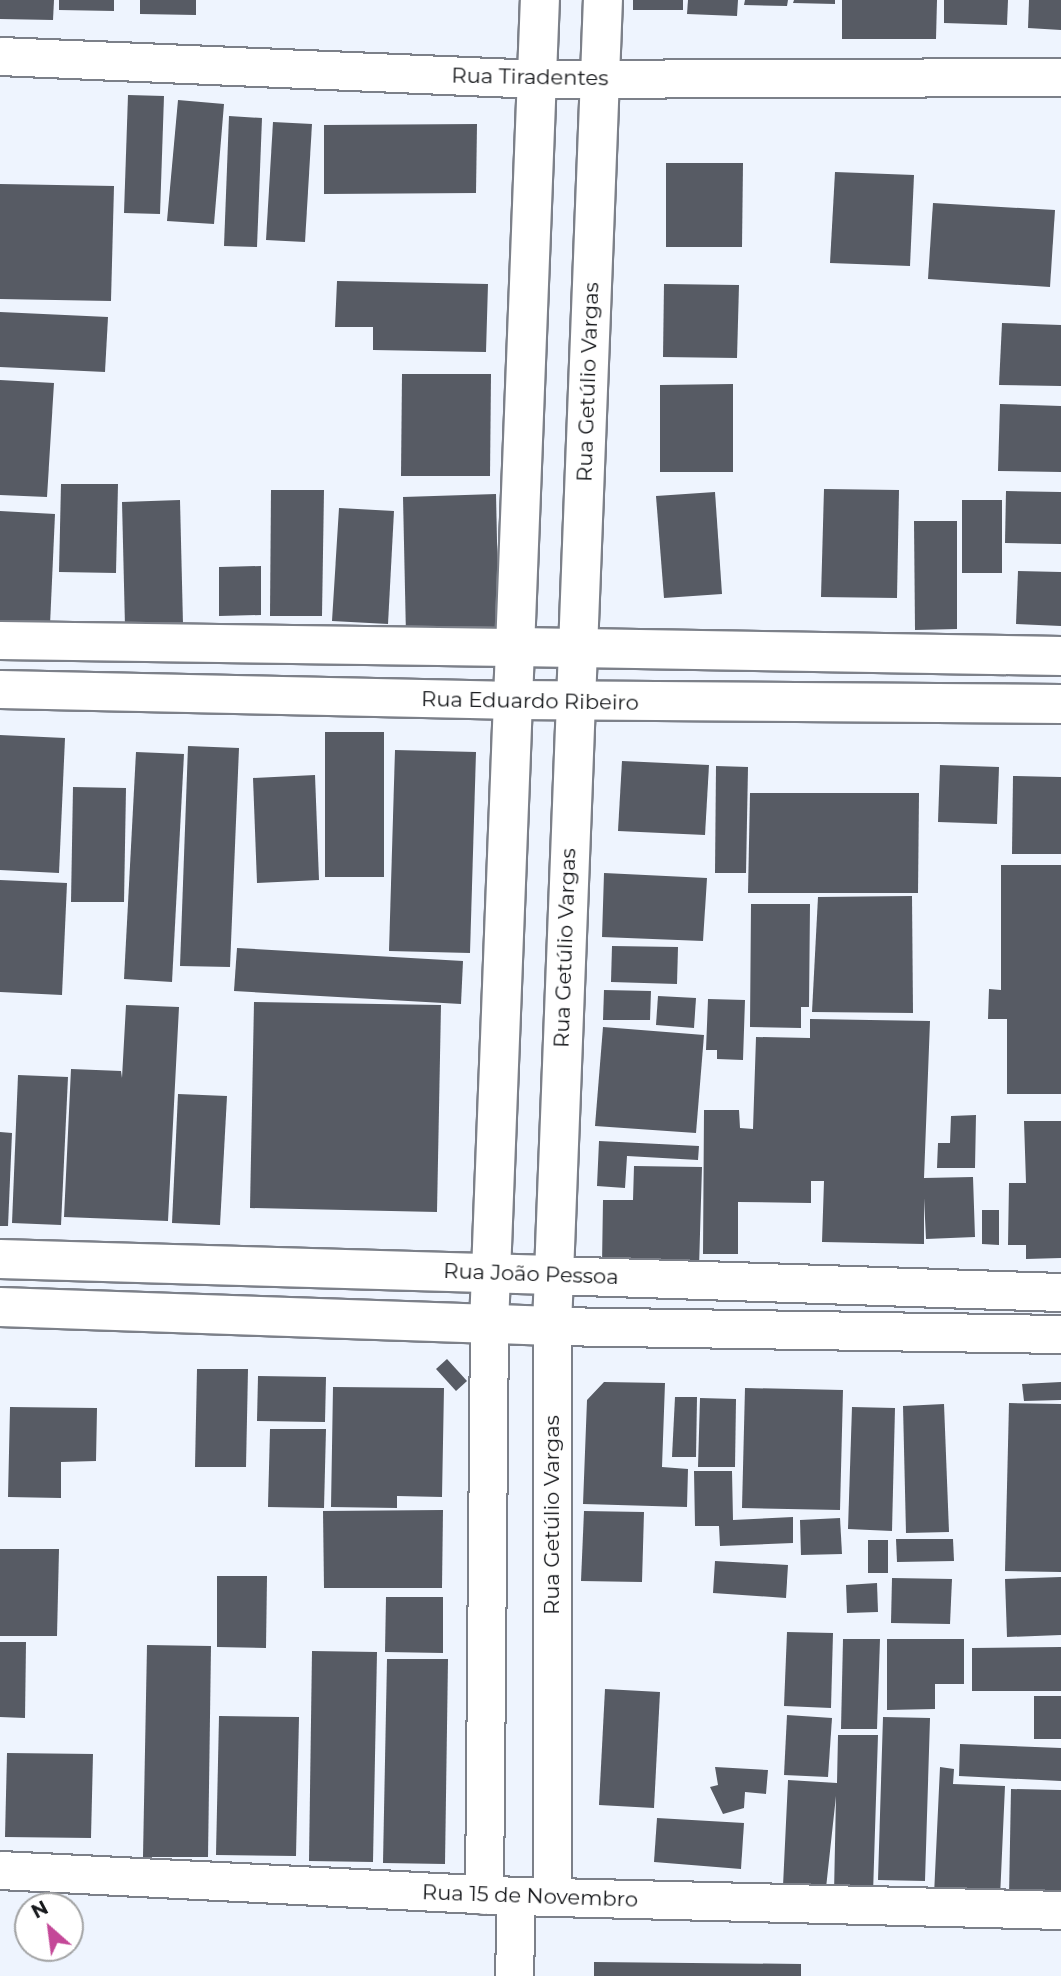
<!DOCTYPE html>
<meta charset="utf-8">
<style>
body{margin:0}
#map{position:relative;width:1061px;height:1976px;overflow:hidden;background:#eef4fe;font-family:Montserrat,sans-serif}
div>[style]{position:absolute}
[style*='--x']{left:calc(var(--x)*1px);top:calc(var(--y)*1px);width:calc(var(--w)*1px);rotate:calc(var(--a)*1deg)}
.building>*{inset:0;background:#575b64}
.roads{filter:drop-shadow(2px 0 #7c8089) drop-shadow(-2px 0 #7c8089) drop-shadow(0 2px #7c8089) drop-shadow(0 -2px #7c8089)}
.street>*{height:37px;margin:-18.5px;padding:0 18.5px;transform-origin:18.5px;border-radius:18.5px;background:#fff}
.secondary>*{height:38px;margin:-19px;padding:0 19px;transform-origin:19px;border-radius:19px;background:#fff}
span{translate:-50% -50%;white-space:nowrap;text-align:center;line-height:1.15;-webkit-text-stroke:7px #fff;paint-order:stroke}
.street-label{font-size:21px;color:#17191c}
.north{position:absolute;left:14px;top:1892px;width:70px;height:70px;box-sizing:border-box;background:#fff;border:2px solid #a2a3a4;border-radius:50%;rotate:332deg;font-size:19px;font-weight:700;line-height:28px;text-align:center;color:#17191c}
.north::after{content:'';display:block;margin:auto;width:24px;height:32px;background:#c44898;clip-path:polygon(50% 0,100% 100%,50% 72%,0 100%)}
</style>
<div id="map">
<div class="building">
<div style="clip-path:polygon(0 0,54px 0,53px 20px,0 19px)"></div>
<div style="clip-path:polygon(59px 0,114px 0,114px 11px,59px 10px)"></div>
<div style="clip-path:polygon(140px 0,196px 0,196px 15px,140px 14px)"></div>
<div style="clip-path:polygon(633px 0,683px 0,683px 10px,633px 10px)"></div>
<div style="clip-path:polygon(688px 0,738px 0,737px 16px,687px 14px)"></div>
<div style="clip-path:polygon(745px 0,788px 0,787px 6px,744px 5px)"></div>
<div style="clip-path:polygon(794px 0,835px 0,835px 4px,793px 3px)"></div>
<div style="clip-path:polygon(842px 0,937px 0,936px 39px,842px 39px)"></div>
<div style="clip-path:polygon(944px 0,1008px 0,1007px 25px,944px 23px)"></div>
<div style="clip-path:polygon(1029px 0,1061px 0,1061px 30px,1028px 28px)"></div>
<div style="clip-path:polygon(128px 95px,164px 96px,160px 214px,124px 213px)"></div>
<div style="clip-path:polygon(178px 100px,224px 104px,214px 224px,167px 221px)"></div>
<div style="clip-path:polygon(229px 116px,262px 118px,257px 247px,224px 246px)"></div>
<div style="clip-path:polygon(273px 122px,312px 124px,305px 242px,266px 240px)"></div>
<div style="clip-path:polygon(477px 124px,476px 193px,324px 194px,324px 125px)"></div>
<div style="clip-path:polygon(666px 163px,743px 163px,742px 247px,666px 247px)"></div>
<div style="clip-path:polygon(835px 172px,914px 175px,910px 266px,830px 263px)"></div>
<div style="clip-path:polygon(0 184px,114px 186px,111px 301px,0 299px)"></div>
<div style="clip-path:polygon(933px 203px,1055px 210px,1050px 287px,928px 279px)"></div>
<div style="clip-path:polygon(337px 281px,488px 284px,486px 352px,373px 350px,373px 327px,335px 327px)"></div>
<div style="clip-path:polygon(664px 284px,739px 285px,737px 358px,663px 357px)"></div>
<div style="clip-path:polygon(0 312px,108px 317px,105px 372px,0 367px)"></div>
<div style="clip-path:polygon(1002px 323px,1061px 325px,1061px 386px,999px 385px)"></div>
<div style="clip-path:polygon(402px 374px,491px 374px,490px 476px,401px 476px)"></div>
<div style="clip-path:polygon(0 380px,54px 383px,47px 497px,0 495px)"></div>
<div style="clip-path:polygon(733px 384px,733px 472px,660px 472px,660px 385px)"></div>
<div style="clip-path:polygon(1000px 404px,1061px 406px,1061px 472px,998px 471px)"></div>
<div style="clip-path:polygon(61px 484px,118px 484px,116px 573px,59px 572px)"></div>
<div style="clip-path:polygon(824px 489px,899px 490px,897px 598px,821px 597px)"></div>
<div style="clip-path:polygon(271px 490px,324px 490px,322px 616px,270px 616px)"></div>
<div style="clip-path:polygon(1006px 491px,1061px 492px,1061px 544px,1005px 543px)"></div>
<div style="clip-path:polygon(715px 492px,722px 594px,664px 598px,656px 496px)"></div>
<div style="clip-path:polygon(496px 494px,499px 634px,406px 636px,403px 497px)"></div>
<div style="clip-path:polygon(180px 500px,183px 624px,125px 626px,122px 502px)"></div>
<div style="clip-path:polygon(962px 500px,1002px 500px,1002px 573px,962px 573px)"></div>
<div style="clip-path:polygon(339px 508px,394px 511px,388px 624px,332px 621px)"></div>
<div style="clip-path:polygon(0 511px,55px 514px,50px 625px,0 623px)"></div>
<div style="clip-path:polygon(914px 521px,957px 521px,957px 629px,915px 630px)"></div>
<div style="clip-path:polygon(261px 566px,261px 615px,219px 616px,219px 567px)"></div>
<div style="clip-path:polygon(1018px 571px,1061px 572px,1061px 626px,1016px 624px)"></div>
<div style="clip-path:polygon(325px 732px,384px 732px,384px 877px,325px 877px)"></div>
<div style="clip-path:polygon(0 735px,65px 738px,59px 873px,0 870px)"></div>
<div style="clip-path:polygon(188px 746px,239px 748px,230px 967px,180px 966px)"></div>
<div style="clip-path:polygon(395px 750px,476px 752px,470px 953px,389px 951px)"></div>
<div style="clip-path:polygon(136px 752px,184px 754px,172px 982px,124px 979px)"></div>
<div style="clip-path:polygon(622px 761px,709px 765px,705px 835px,618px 831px)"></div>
<div style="clip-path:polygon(940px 765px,999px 767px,997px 824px,938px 822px)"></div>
<div style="clip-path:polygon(716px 766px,748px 767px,746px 873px,715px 873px)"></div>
<div style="clip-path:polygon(315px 775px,319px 880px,257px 883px,253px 778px)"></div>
<div style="clip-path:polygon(1013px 776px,1061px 777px,1061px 854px,1012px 854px)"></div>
<div style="clip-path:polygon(73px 787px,126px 788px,124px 902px,71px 902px)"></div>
<div style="clip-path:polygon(750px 793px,919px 793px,918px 893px,748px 893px)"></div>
<div style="clip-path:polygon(1001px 865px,1061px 865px,1061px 1094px,1007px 1094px,1007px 1019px,988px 1019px,989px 989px,1001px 990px)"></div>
<div style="clip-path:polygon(604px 873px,707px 878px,703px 941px,602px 937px)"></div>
<div style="clip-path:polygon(0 880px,67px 883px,62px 995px,0 992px)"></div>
<div style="clip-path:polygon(912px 896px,913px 1013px,812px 1012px,818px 897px)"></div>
<div style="clip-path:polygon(751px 904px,810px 904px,809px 1007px,801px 1007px,801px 1028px,750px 1027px)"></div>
<div style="clip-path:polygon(612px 946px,678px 947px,677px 984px,611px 982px)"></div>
<div style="clip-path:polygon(237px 948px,463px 961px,461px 1004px,234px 991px)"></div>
<div style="clip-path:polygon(604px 990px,651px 991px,650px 1020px,603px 1020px)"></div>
<div style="clip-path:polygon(658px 996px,696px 998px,694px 1028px,656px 1025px)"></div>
<div style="clip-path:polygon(708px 999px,745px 1000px,743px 1060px,717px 1059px,717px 1050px,706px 1050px)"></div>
<div style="clip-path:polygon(254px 1002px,441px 1005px,437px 1212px,250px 1208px)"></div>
<div style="clip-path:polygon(126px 1005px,179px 1007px,168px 1221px,64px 1217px,71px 1069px,121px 1071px,122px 1078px)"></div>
<div style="clip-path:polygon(810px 1019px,930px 1021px,924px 1178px,973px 1177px,975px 1237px,926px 1239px,924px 1198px,924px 1244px,822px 1242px,824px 1181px,811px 1181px,811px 1203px,738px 1202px,738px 1254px,703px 1254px,704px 1110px,739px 1110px,740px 1128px,753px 1129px,756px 1037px,810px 1038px)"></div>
<div style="clip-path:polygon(603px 1027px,704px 1035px,696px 1133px,595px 1126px)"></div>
<div style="clip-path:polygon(18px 1075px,68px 1077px,61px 1225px,12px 1223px)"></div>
<div style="clip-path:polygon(178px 1094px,227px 1096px,220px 1225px,172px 1223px)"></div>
<div style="clip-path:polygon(976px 1115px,975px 1168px,937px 1168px,938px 1143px,950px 1143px,951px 1116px)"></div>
<div style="clip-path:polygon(1024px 1121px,1061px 1121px,1061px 1258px,1026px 1259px,1026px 1245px,1008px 1245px,1009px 1183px,1026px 1183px)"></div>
<div style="clip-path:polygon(0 1132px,12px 1133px,8px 1226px,0 1226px)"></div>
<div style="clip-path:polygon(599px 1141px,699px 1146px,698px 1160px,627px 1156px,625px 1188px,597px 1186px)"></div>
<div style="clip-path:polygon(634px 1166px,702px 1167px,699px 1267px,602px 1264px,603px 1200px,633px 1200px)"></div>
<div style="clip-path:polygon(982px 1210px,999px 1210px,999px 1245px,982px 1244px)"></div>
<div style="clip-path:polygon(447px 1359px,467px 1381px,456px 1391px,436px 1369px)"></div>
<div style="clip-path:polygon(197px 1369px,248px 1369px,246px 1467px,195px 1467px)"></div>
<div style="clip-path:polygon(258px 1376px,326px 1377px,325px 1422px,257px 1421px)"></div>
<div style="clip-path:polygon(604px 1382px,665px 1383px,662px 1467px,688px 1469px,687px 1507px,583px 1504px,587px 1400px)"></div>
<div style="clip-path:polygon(1061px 1382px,1061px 1400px,1024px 1401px,1022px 1384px)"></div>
<div style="clip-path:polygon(333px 1387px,444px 1388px,442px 1497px,397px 1496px,397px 1508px,331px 1507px)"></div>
<div style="clip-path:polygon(745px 1388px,843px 1390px,840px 1510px,742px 1508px)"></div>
<div style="clip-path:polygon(675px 1397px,697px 1397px,696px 1457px,672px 1457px)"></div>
<div style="clip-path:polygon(700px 1398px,736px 1399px,735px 1467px,698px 1467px)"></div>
<div style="clip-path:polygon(1009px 1403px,1061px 1404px,1061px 1572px,1005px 1571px)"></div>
<div style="clip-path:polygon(944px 1404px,949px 1532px,906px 1533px,903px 1406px)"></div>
<div style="clip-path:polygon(10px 1407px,97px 1408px,96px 1461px,61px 1462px,61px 1498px,8px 1497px)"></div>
<div style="clip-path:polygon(852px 1407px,895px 1408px,892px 1531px,848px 1529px)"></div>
<div style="clip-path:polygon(270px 1429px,326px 1429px,324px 1508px,268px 1507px)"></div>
<div style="clip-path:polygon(694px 1471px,732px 1471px,733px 1520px,793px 1517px,793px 1543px,720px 1546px,719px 1526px,695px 1526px)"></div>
<div style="clip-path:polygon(443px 1510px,442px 1588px,324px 1588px,323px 1511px)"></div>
<div style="clip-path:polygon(584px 1511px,644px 1512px,642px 1582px,581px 1581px)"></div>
<div style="clip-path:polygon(840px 1518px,842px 1554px,801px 1555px,800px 1520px)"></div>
<div style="clip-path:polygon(896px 1539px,953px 1539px,954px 1561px,897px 1562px)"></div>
<div style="clip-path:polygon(868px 1540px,888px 1540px,888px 1573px,868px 1573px)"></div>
<div style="clip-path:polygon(0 1549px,59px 1549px,57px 1636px,0 1636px)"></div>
<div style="clip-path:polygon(715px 1561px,788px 1565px,786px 1598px,713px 1593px)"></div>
<div style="clip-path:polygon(217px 1576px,267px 1576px,266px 1648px,217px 1647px)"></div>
<div style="clip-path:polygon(1061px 1577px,1061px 1635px,1007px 1637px,1005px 1579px)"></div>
<div style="clip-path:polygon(892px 1578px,952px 1579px,950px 1624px,891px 1623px)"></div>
<div style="clip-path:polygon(877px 1583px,878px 1612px,847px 1613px,846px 1585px)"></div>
<div style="clip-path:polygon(386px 1597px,443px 1597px,443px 1653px,385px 1652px)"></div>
<div style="clip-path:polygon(787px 1632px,833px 1633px,831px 1708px,784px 1706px)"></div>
<div style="clip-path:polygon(843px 1639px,880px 1639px,877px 1729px,841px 1729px)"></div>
<div style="clip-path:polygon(887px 1639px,964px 1639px,964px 1684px,935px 1684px,935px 1709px,887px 1710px)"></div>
<div style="clip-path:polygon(0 1642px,26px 1642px,25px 1718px,0 1717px)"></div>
<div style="clip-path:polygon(147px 1645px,211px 1646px,208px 1857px,143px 1857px)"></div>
<div style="clip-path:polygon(1061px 1647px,1061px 1691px,972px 1691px,972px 1648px)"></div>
<div style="clip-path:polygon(312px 1651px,377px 1652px,373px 1862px,309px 1861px)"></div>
<div style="clip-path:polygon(387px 1659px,448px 1659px,445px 1864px,383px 1863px)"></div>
<div style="clip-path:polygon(605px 1689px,660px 1692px,654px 1808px,599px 1805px)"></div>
<div style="clip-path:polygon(1034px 1696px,1061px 1696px,1061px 1739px,1034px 1739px)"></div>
<div style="clip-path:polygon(787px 1715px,832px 1718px,828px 1777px,784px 1775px)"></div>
<div style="clip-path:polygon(219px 1716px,299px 1717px,296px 1856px,216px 1855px)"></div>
<div style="clip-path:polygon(883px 1717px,930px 1718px,925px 1881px,878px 1880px)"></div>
<div style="clip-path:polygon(838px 1735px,878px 1735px,873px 1894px,834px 1893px,836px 1796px,826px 1888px,783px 1886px,788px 1780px,837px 1783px)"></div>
<div style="clip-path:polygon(960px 1744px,1061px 1748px,1061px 1781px,959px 1776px)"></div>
<div style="clip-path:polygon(7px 1753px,93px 1754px,91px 1838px,5px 1837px)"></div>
<div style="clip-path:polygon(715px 1767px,768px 1770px,766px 1794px,745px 1792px,744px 1808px,723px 1814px,710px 1787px,718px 1785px)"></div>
<div style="clip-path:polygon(940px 1767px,954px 1769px,953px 1784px,1005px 1786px,1000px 1898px,934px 1895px)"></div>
<div style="clip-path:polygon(1011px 1789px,1061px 1790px,1061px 1897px,1009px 1896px)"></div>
<div style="clip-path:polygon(657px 1818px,744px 1823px,741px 1869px,654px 1862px)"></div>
<div style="clip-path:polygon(594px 1962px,801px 1964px,801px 1976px,594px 1976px)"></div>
</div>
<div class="roads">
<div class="street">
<div style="--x:0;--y:56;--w:537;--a:2.45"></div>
<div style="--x:537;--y:79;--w:524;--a:-0.22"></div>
<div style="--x:0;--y:640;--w:517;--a:0.78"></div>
<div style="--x:0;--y:689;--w:515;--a:1.22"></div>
<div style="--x:553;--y:1275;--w:508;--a:1.92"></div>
<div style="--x:0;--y:1870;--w:517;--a:2.88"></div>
<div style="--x:516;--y:1896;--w:545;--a:1.47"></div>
<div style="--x:484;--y:1895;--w:570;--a:-89.5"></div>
<div style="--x:552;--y:1897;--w:571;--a:-90"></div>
<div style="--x:552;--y:1326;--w:509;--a:0.9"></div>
<div style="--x:514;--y:1976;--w:80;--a:-88.6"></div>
</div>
<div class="secondary">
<div style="--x:517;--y:647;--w:544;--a:0.95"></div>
<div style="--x:515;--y:700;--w:546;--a:0.42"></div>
<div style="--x:0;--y:1259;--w:553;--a:1.66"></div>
<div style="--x:0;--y:1307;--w:552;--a:1.97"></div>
<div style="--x:552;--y:1326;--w:1327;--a:-87.8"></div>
<div style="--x:489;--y:1325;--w:1326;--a:-87.8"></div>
</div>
</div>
<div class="street-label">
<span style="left:530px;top:77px;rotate:1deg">Rua Tiradentes</span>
<span style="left:588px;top:382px;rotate:-88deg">Rua Getúlio Vargas</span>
<span style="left:530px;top:701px;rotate:1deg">Rua Eduardo Ribeiro</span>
<span style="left:565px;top:948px;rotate:-88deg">Rua Getúlio Vargas</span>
<span style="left:531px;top:1274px;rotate:2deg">Rua João Pessoa</span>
<span style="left:552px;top:1515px;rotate:-90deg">Rua Getúlio Vargas</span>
<span style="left:530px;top:1896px;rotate:2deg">Rua 15 de Novembro</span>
</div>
<div class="north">N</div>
</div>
